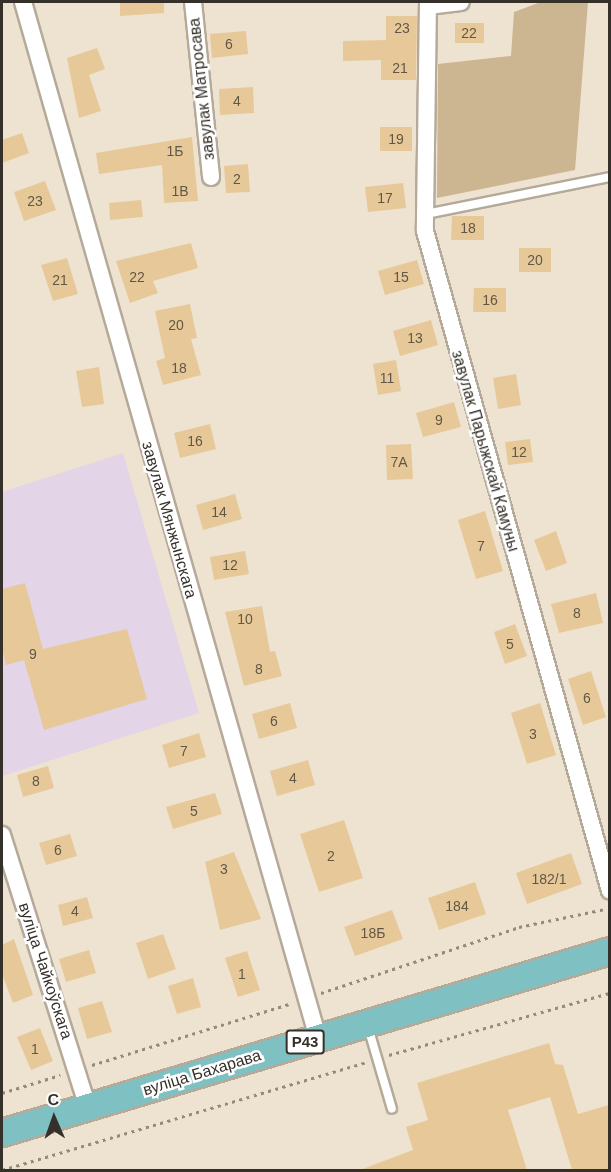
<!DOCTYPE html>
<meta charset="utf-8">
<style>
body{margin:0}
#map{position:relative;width:611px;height:1172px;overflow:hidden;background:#eee2d1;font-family:Arial,sans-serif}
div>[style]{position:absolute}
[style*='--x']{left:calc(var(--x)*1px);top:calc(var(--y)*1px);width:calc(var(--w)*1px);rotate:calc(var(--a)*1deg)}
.education>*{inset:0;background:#e3d4e7}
.green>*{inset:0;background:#ccb591}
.building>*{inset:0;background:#e7c999}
.path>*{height:3px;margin-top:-1.5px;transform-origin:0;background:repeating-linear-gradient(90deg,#938b7f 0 3px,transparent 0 7.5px)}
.roads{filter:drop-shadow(2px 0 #b5aa99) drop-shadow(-2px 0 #b5aa99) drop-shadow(0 2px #b5aa99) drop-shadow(0 -2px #b5aa99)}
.lane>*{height:8px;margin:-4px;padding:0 4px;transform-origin:4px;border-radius:4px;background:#fff}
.street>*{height:16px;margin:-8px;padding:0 8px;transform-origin:8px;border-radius:8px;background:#fff}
.primary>*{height:26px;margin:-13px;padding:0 13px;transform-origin:13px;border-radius:13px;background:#7fc1c3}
span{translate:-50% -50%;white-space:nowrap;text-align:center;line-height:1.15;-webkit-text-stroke:5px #fff;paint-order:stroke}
.number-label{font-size:14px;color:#625746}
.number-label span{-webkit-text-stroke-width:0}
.shield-label span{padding:2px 4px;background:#fff;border:2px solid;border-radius:4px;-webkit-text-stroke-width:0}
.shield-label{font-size:15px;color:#35312a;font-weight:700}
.street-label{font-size:16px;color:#35312a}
.frame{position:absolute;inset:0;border:3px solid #35312a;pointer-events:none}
.north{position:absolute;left:24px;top:1088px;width:60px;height:60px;-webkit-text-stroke:4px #fff;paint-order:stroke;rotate:358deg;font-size:16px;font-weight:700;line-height:24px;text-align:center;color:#35312a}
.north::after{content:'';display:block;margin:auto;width:21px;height:27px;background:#35312a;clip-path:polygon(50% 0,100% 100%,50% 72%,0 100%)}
</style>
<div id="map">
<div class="education">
<div style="clip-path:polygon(123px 453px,199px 713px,2px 776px,2px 492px)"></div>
</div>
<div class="green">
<div style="clip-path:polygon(541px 2px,588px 2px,575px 170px,437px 198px,438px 64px,511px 56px,514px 12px)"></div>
</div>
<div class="building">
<div style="clip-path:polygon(120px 2px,164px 2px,164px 13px,120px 16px)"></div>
<div style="clip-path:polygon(386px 16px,417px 16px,416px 80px,381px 80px,381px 60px,343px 61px,343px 41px,386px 40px)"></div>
<div style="clip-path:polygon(455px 23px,484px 23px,484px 43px,455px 43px)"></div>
<div style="clip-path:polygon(246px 31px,248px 54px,212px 58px,210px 34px)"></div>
<div style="clip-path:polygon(97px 48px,105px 69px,89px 75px,101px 111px,79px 118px,67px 58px)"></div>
<div style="clip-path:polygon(253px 87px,254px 113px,220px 115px,219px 89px)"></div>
<div style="clip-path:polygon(380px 127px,412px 127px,412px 151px,380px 151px)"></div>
<div style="clip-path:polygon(22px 133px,29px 153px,2px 163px,2px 140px)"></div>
<div style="clip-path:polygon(192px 137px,198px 201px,164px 203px,162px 165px,99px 174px,96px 153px)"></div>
<div style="clip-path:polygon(248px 164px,250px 192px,226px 193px,224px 166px)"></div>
<div style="clip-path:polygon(45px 181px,56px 210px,24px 221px,14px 192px)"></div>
<div style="clip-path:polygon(403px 183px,406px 208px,368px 212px,365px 187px)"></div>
<div style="clip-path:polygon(141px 200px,143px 217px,110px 220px,109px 203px)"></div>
<div style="clip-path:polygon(452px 216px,484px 216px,484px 240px,451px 240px)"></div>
<div style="clip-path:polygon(191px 243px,198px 268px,153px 281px,158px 293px,130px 303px,116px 261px)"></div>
<div style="clip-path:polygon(519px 248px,551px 248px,551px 272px,519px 272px)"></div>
<div style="clip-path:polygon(67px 258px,78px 294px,53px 301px,41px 265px)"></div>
<div style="clip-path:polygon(417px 260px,424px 284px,385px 295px,378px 271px)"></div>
<div style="clip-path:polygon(474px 288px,506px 288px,506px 312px,473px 312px)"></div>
<div style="clip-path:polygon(190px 304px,197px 338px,191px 339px,201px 375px,163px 385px,156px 361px,165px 358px,155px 311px)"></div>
<div style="clip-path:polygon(431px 320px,438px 345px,400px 356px,393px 331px)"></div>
<div style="clip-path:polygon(396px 360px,401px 391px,378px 395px,373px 364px)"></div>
<div style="clip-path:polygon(99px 367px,104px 404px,82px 407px,76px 371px)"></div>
<div style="clip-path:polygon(516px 374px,521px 405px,498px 409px,493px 378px)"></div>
<div style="clip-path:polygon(454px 402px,461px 427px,423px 437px,416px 413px)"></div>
<div style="clip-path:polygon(210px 424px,216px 449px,180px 458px,174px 433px)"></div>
<div style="clip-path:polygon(530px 439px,533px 462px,508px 465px,505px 442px)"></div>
<div style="clip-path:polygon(411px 444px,413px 479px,387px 480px,386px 445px)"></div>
<div style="clip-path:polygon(235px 494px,242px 519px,203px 530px,196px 505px)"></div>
<div style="clip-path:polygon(485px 511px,503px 571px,476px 579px,458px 520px)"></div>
<div style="clip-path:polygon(556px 531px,567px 563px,546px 571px,534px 540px)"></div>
<div style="clip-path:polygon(245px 551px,249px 574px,214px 580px,210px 557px)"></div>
<div style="clip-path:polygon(25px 583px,43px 649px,127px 629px,147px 699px,44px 730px,24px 660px,6px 665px,2px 648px,2px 589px)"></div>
<div style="clip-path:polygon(596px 593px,603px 623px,559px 633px,551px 604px)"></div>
<div style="clip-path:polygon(262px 606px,270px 652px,275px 651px,282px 676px,244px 686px,225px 612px)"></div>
<div style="clip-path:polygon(515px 624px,527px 656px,505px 664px,494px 632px)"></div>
<div style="clip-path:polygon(591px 671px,606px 717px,583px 725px,568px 679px)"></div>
<div style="clip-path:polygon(290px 703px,297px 728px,259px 739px,252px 714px)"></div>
<div style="clip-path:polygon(540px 703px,556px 755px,527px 764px,511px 713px)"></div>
<div style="clip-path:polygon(199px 733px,206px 757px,169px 768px,162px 745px)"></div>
<div style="clip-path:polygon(308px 760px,315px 785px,277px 796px,270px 771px)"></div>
<div style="clip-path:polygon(48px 766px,54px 788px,23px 797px,17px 775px)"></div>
<div style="clip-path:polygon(215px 793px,222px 814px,173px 829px,166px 807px)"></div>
<div style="clip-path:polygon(344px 820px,363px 878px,319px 892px,300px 834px)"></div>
<div style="clip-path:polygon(70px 834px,77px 856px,46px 865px,39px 843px)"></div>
<div style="clip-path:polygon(234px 852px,261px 919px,220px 930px,205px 862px)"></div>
<div style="clip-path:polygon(571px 853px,582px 884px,527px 904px,516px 873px)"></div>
<div style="clip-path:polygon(475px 882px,486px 914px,439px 930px,428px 898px)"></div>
<div style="clip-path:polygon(87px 897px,93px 918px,63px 926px,58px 905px)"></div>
<div style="clip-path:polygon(392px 910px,403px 939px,355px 956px,344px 927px)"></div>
<div style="clip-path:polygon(163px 934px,176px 969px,148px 979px,136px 943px)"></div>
<div style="clip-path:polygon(14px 939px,33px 995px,13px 1003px,2px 974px,2px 945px)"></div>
<div style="clip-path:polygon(89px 950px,96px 973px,66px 982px,59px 959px)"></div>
<div style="clip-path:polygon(247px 951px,260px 990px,238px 997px,225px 958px)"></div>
<div style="clip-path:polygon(193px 978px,201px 1007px,177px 1014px,168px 986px)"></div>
<div style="clip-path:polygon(102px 1001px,112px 1032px,87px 1039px,78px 1008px)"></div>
<div style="clip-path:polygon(40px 1028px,53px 1061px,31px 1070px,17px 1037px)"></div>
<div style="clip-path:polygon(549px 1043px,555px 1064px,563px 1065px,578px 1114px,609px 1105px,609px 1170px,572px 1170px,550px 1097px,508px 1110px,527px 1170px,360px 1170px,413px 1150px,406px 1127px,428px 1120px,417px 1083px)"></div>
</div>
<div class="path">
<div style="--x:321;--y:993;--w:209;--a:-18.4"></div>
<div style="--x:519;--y:927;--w:88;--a:-11.8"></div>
<div style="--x:389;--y:1055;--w:230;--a:-15.7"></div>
<div style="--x:92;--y:1065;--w:209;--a:-17.2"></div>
<div style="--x:2;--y:1093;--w:61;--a:-17.2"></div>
<div style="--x:2;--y:1170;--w:380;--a:-16.5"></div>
</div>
<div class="roads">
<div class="lane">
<div style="--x:426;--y:214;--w:188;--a:-11.4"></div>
<div style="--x:368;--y:1027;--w:85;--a:73.7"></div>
</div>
<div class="street">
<div style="--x:23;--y:2;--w:1077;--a:74.11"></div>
<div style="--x:193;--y:2;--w:176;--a:84.1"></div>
<div style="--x:428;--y:2;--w:229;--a:90.8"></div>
<div style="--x:425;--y:231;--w:685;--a:74.34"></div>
<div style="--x:428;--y:6;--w:33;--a:-7"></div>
<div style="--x:2;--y:835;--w:285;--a:72.5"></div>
</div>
<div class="primary">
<div style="--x:2;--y:1133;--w:635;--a:-16.66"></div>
</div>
</div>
<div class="number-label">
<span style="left:402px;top:28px">23</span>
<span style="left:469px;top:33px">22</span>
<span style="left:229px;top:44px">6</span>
<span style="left:400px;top:68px">21</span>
<span style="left:237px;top:101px">4</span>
<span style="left:396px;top:139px">19</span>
<span style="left:175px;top:151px">1Б</span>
<span style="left:237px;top:179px">2</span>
<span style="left:180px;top:191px">1В</span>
<span style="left:385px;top:198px">17</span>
<span style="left:35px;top:201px">23</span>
<span style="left:468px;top:228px">18</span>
<span style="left:535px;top:260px">20</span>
<span style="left:137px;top:277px">22</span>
<span style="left:401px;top:277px">15</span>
<span style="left:60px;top:280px">21</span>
<span style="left:490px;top:300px">16</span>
<span style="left:176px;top:325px">20</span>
<span style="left:415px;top:338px">13</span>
<span style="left:179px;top:368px">18</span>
<span style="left:387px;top:378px">11</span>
<span style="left:439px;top:420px">9</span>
<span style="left:195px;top:441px">16</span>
<span style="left:519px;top:452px">12</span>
<span style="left:399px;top:462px">7А</span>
<span style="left:219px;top:512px">14</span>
<span style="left:481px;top:546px">7</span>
<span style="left:230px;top:565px">12</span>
<span style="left:577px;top:613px">8</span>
<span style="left:245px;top:619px">10</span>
<span style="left:510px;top:644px">5</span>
<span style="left:33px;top:654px">9</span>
<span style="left:259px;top:669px">8</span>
<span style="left:587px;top:698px">6</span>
<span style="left:274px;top:721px">6</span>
<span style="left:533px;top:734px">3</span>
<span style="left:184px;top:751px">7</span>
<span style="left:293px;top:778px">4</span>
<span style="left:36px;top:781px">8</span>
<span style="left:194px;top:811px">5</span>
<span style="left:58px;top:850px">6</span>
<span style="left:331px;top:856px">2</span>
<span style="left:224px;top:869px">3</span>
<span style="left:549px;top:879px">182/1</span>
<span style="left:457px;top:906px">184</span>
<span style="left:75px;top:911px">4</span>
<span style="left:373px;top:933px">18Б</span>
<span style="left:242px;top:974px">1</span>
<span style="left:35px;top:1049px">1</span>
</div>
<div class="shield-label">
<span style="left:305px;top:1042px">Р43</span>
</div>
<div class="street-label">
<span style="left:202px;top:89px;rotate:-96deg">завулак Матросава</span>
<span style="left:485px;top:451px;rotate:74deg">завулак Парыжскай Камуны</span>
<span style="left:169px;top:520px;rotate:74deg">завулак Мянжынскага</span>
<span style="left:45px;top:971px;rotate:72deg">вуліца Чайкоўскага</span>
<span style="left:202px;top:1073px;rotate:-17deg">вуліца Бахарава</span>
</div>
<div class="frame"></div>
<div class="north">С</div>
</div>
